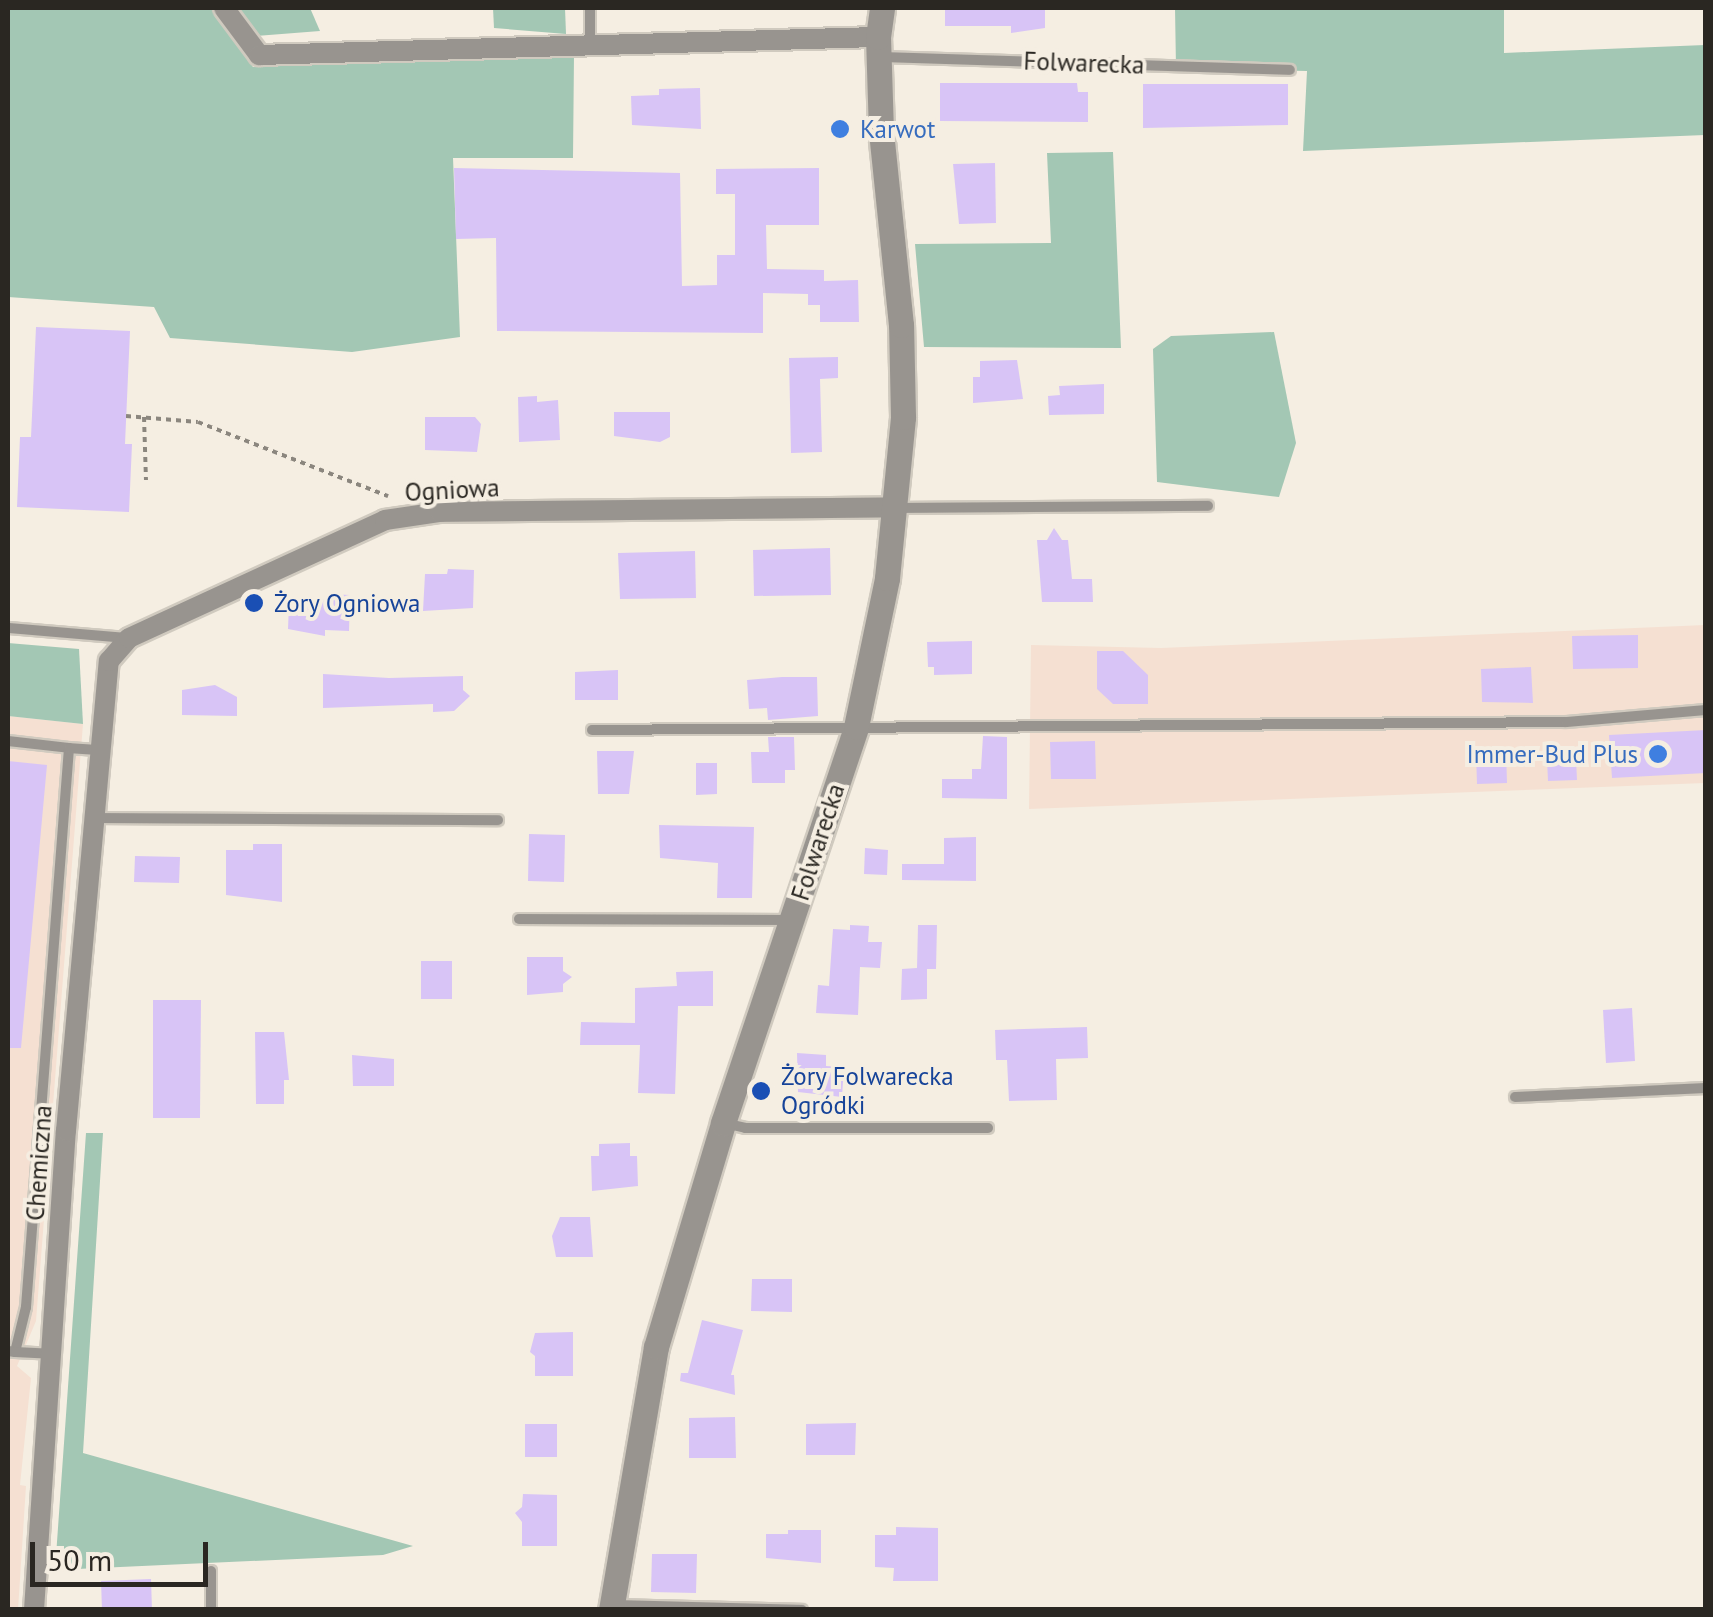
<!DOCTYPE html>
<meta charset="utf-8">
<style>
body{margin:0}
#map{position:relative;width:1713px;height:1617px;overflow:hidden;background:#f5eee2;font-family:"PT Sans",sans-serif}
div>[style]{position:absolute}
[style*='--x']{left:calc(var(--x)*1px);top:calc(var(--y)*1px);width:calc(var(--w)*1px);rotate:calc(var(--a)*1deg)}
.industrial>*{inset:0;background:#f5e0d2}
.green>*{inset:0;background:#a3c7b4}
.building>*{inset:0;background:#d8c4f6}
.path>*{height:4px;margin-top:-2px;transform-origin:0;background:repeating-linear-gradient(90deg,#8b867e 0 5px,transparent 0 10px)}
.roads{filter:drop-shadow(2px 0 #d0cabf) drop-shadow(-2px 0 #d0cabf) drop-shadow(0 2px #d0cabf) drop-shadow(0 -2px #d0cabf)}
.service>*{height:10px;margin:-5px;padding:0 5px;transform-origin:5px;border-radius:5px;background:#98948f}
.minor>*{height:20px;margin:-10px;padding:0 10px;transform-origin:10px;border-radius:10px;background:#98948f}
.tertiary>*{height:25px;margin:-12.5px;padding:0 12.5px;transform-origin:12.5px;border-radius:12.5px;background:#98948f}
.dots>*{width:28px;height:28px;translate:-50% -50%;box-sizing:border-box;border:5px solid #f5eee2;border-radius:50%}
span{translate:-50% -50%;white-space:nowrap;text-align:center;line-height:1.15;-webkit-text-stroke:8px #f5eee2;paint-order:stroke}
.street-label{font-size:25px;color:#2a2722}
.shop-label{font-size:25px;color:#366cbe}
.left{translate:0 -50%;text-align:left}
.right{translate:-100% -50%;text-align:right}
.transit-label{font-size:25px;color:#164399}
.frame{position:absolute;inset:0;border:10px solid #2a2722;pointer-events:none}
.scale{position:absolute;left:30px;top:1542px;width:178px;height:45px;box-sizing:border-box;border:5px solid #2a2722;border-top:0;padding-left:12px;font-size:30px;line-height:35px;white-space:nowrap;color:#2a2722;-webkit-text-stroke:8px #f5eee2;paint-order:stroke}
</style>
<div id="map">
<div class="industrial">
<div style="clip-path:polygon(1705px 625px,1705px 783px,1029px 809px,1031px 645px,1161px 648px)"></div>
<div style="clip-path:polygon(8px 716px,83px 724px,36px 1321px,17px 1366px,31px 1378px,20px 1485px,26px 1486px,18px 1610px,8px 1609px)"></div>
</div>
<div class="green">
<div style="clip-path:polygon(8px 8px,211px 8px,253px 67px,574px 55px,573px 158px,453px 158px,460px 337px,352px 352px,170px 338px,154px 307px,8px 297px)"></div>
<div style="clip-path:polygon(237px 8px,310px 8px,320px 31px,256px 36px)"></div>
<div style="clip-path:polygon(493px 8px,565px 8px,566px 34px,494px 28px)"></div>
<div style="clip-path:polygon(1175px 8px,1504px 8px,1504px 53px,1705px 45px,1705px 135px,1303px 151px,1307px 71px,1176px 68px)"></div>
<div style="clip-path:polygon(1113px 152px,1121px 348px,924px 347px,915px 244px,1051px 243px,1047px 153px)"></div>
<div style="clip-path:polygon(1274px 332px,1296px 443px,1279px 497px,1157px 482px,1153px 349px,1171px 336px)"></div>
<div style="clip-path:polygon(8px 643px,79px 649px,83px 724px,8px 716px)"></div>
<div style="clip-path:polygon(86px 1133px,103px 1133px,83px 1453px,413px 1546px,383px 1555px,55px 1570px)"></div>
</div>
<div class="building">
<div style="clip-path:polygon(945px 8px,1045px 8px,1045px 28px,1011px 33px,1011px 26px,945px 26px)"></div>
<div style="clip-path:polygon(940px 83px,1077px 83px,1078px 92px,1088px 92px,1088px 122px,940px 121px)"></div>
<div style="clip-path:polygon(1143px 84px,1288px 84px,1288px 125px,1143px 128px)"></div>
<div style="clip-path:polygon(700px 88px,701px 129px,632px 125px,631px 96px,659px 95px,659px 89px)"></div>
<div style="clip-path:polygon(995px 163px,996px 223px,959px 224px,953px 164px)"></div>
<div style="clip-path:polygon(454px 168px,680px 173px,682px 286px,717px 285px,717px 255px,735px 255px,735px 194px,716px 194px,716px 169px,819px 168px,819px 225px,766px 225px,767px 269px,824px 270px,824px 281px,858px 280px,859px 322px,820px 322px,820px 305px,808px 305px,808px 294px,763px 293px,763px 333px,497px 331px,496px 238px,456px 239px)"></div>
<div style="clip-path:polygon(36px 327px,130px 331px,125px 444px,132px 444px,129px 512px,17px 507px,20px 437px,31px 437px)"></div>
<div style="clip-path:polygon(838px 357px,838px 378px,820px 379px,822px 452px,791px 453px,789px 358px)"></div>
<div style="clip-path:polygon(1017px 360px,1023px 399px,973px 403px,973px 377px,980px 377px,980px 361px)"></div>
<div style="clip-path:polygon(1104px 384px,1104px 414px,1049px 415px,1048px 396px,1060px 395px,1059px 386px)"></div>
<div style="clip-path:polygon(537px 396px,537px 402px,558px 400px,560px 440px,519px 442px,518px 397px)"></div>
<div style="clip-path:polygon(614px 412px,670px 412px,670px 437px,660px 442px,614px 436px)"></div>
<div style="clip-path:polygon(425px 417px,475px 417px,481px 424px,477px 452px,425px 450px)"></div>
<div style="clip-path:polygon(1054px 528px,1062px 540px,1068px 540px,1072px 579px,1092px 579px,1093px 602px,1042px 602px,1037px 540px,1047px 540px)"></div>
<div style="clip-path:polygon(830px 548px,831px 595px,754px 596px,753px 550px)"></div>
<div style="clip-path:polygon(695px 551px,696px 598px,620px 599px,618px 553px)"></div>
<div style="clip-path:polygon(448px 569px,474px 570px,473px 608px,423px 611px,425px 574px,447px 574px)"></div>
<div style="clip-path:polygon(326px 594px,350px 595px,349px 631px,325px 630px,325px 636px,288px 629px,289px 603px,302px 604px,302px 598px,326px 599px)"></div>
<div style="clip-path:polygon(1638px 635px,1638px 668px,1573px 669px,1572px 636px)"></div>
<div style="clip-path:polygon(972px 641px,972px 674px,934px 675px,934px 667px,928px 667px,927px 642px)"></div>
<div style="clip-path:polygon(1097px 651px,1123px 651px,1148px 675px,1148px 704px,1113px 704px,1097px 689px)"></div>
<div style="clip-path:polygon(1531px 667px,1533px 703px,1482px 702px,1481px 669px)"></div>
<div style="clip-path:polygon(618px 670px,618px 700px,575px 700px,575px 672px)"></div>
<div style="clip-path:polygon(323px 674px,389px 678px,463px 676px,463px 690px,470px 696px,454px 711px,433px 712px,433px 704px,323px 708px)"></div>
<div style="clip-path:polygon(782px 677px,817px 677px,818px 716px,768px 720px,767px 708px,749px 709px,747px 680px)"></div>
<div style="clip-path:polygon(215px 685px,237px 697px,237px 716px,182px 715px,182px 690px)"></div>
<div style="clip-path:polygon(1706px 730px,1706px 773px,1612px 778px,1609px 735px)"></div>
<div style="clip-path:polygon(983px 736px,1007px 737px,1007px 799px,942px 798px,942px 779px,972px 779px,972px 769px,981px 769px)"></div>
<div style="clip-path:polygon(768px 737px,794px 737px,795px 770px,785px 770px,785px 783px,752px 783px,751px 752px,769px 752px)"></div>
<div style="clip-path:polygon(1095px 741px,1096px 779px,1051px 779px,1050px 742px)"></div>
<div style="clip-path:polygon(597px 751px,634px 751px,629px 794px,598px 794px)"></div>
<div style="clip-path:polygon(1506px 751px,1507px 783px,1477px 784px,1476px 753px)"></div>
<div style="clip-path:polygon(1576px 758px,1577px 780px,1548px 781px,1547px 759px)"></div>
<div style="clip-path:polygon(8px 761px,47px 765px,21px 1048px,8px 1048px)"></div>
<div style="clip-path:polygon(696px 763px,717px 763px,717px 794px,696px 795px)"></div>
<div style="clip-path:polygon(659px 825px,754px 827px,752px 898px,717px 898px,718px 863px,660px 858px)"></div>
<div style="clip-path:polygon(529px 834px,565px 835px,564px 882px,528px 881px)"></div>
<div style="clip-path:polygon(976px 837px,976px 881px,902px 880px,902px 864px,944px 864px,944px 838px)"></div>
<div style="clip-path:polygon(253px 844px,282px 844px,282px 902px,226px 895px,226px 850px,253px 850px)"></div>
<div style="clip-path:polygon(865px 848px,888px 850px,887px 875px,864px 874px)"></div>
<div style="clip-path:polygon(135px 856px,180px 857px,179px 883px,134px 882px)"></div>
<div style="clip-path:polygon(850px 925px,869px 926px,868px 942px,882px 942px,880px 968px,860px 967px,858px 1015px,816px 1013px,818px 985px,829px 986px,833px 929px,850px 930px)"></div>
<div style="clip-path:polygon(918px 925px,937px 925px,936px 969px,927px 969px,927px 999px,901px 1000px,902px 969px,917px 968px)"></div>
<div style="clip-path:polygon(527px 957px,563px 957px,563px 971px,572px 977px,563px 984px,563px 992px,527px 995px)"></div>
<div style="clip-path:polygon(421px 961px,452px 961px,452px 999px,421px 999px)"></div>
<div style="clip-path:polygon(713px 971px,713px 1006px,678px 1006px,675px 1094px,638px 1093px,640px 1045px,580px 1045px,581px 1022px,635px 1023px,635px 988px,677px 986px,676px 972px)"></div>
<div style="clip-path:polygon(153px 1000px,201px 1000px,200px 1118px,153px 1118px)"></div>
<div style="clip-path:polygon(1632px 1008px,1635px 1061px,1606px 1063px,1603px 1010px)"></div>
<div style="clip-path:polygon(1087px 1027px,1088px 1058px,1056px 1059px,1057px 1100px,1009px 1101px,1007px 1060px,996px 1060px,995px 1030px)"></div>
<div style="clip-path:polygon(255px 1032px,284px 1032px,289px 1080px,284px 1080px,284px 1104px,256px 1104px)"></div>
<div style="clip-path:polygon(797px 1053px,826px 1055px,826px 1066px,844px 1067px,842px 1097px,798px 1092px)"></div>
<div style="clip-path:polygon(352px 1055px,394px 1059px,394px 1086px,353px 1086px)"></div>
<div style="clip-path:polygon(630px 1143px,630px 1156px,637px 1156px,638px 1186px,592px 1191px,591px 1156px,599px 1156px,599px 1144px)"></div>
<div style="clip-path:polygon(560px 1217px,590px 1217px,593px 1257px,556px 1257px,552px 1236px)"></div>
<div style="clip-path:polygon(752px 1279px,792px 1279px,792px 1312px,751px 1311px)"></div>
<div style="clip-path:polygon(702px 1320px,743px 1330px,731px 1375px,734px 1375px,735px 1395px,680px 1381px,681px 1373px,688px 1373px)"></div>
<div style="clip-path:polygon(573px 1332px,573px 1376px,535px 1376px,535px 1356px,530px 1352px,535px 1333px)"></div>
<div style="clip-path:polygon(735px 1417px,736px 1458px,689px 1458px,689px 1418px)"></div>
<div style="clip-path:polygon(856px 1423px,855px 1455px,806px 1455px,806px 1424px)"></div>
<div style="clip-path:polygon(525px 1424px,557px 1424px,557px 1457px,525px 1457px)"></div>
<div style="clip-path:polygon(523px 1494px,557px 1495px,557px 1546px,522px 1546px,522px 1522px,515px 1513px,522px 1507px)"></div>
<div style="clip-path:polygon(896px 1527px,938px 1528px,938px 1581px,893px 1581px,894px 1568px,875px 1567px,875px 1535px,896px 1535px)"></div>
<div style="clip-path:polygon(788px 1530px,821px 1530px,821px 1563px,766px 1558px,766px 1534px,788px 1534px)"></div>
<div style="clip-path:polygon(652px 1554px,697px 1554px,696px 1593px,651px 1592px)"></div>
<div style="clip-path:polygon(151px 1579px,152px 1610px,102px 1610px,101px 1581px)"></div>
</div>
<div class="path">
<div style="--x:126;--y:416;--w:72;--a:4.8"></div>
<div style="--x:198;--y:422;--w:204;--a:21.3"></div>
<div style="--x:144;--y:417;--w:63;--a:88.2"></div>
</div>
<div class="roads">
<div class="service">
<div style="--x:590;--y:8;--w:37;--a:90"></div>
<div style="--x:879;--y:57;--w:411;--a:1.8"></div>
<div style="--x:896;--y:508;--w:312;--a:-0.4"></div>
<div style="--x:8;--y:628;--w:120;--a:4.8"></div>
<div style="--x:592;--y:730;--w:974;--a:-0.47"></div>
<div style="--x:1566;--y:722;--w:141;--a:-4.9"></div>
<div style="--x:8;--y:741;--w:61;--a:6.5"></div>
<div style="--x:69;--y:748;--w:561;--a:94.4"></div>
<div style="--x:26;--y:1307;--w:46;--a:103.7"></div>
<div style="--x:15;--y:1352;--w:7;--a:-172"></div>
<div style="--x:69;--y:748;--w:31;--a:4"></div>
<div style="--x:95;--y:818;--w:403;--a:0.3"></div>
<div style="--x:519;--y:919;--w:269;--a:0.2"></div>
<div style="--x:1515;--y:1097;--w:191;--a:-2.7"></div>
<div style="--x:724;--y:1123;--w:22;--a:13"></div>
<div style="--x:745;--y:1128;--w:243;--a:0"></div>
<div style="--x:15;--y:1352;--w:35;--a:3"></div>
<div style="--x:211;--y:1571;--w:39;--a:90"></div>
<div style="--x:612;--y:1605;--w:190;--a:1.5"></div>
</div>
<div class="minor">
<div style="--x:224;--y:8;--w:59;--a:53.3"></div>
<div style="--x:259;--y:55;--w:619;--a:-1.67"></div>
<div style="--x:34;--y:1610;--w:480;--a:-86.2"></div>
<div style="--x:66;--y:1131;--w:472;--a:-84.8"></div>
<div style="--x:109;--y:661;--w:30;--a:-49"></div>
<div style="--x:129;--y:638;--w:282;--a:-24.7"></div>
<div style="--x:385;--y:520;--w:56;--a:-8.3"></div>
<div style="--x:440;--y:512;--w:455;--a:-0.6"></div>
</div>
<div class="tertiary">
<div style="--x:611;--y:1610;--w:267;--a:-80.3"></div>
<div style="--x:656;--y:1347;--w:234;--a:-73.3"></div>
<div style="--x:723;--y:1123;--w:418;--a:-71.4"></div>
<div style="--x:856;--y:727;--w:152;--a:-78.2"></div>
<div style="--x:887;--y:578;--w:162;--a:-84.3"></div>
<div style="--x:903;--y:417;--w:92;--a:-91.2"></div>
<div style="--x:901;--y:325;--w:194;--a:-95.9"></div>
<div style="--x:881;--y:132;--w:95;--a:-91.8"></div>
<div style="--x:878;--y:37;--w:29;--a:-82"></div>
</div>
</div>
<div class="dots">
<div style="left:840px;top:129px;background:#3f7fe0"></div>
<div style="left:254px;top:603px;background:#1a4fb4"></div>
<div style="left:1658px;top:754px;background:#3f7fe0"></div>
<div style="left:761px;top:1091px;background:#1a4fb4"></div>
</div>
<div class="street-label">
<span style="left:1084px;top:63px;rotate:2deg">Folwarecka</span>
<span style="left:452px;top:490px;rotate:-3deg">Ogniowa</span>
<span style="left:818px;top:842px;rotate:-72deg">Folwarecka</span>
<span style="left:39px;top:1163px;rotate:-86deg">Chemiczna</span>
</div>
<div class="shop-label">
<span class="left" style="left:860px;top:129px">Karwot</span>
<span class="right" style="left:1638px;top:754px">Immer-Bud Plus</span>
</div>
<div class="transit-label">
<span class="left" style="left:274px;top:603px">Żory Ogniowa</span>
<span class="left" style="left:781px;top:1091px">Żory Folwarecka<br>Ogródki</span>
</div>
<div class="frame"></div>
<div class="scale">50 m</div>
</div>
